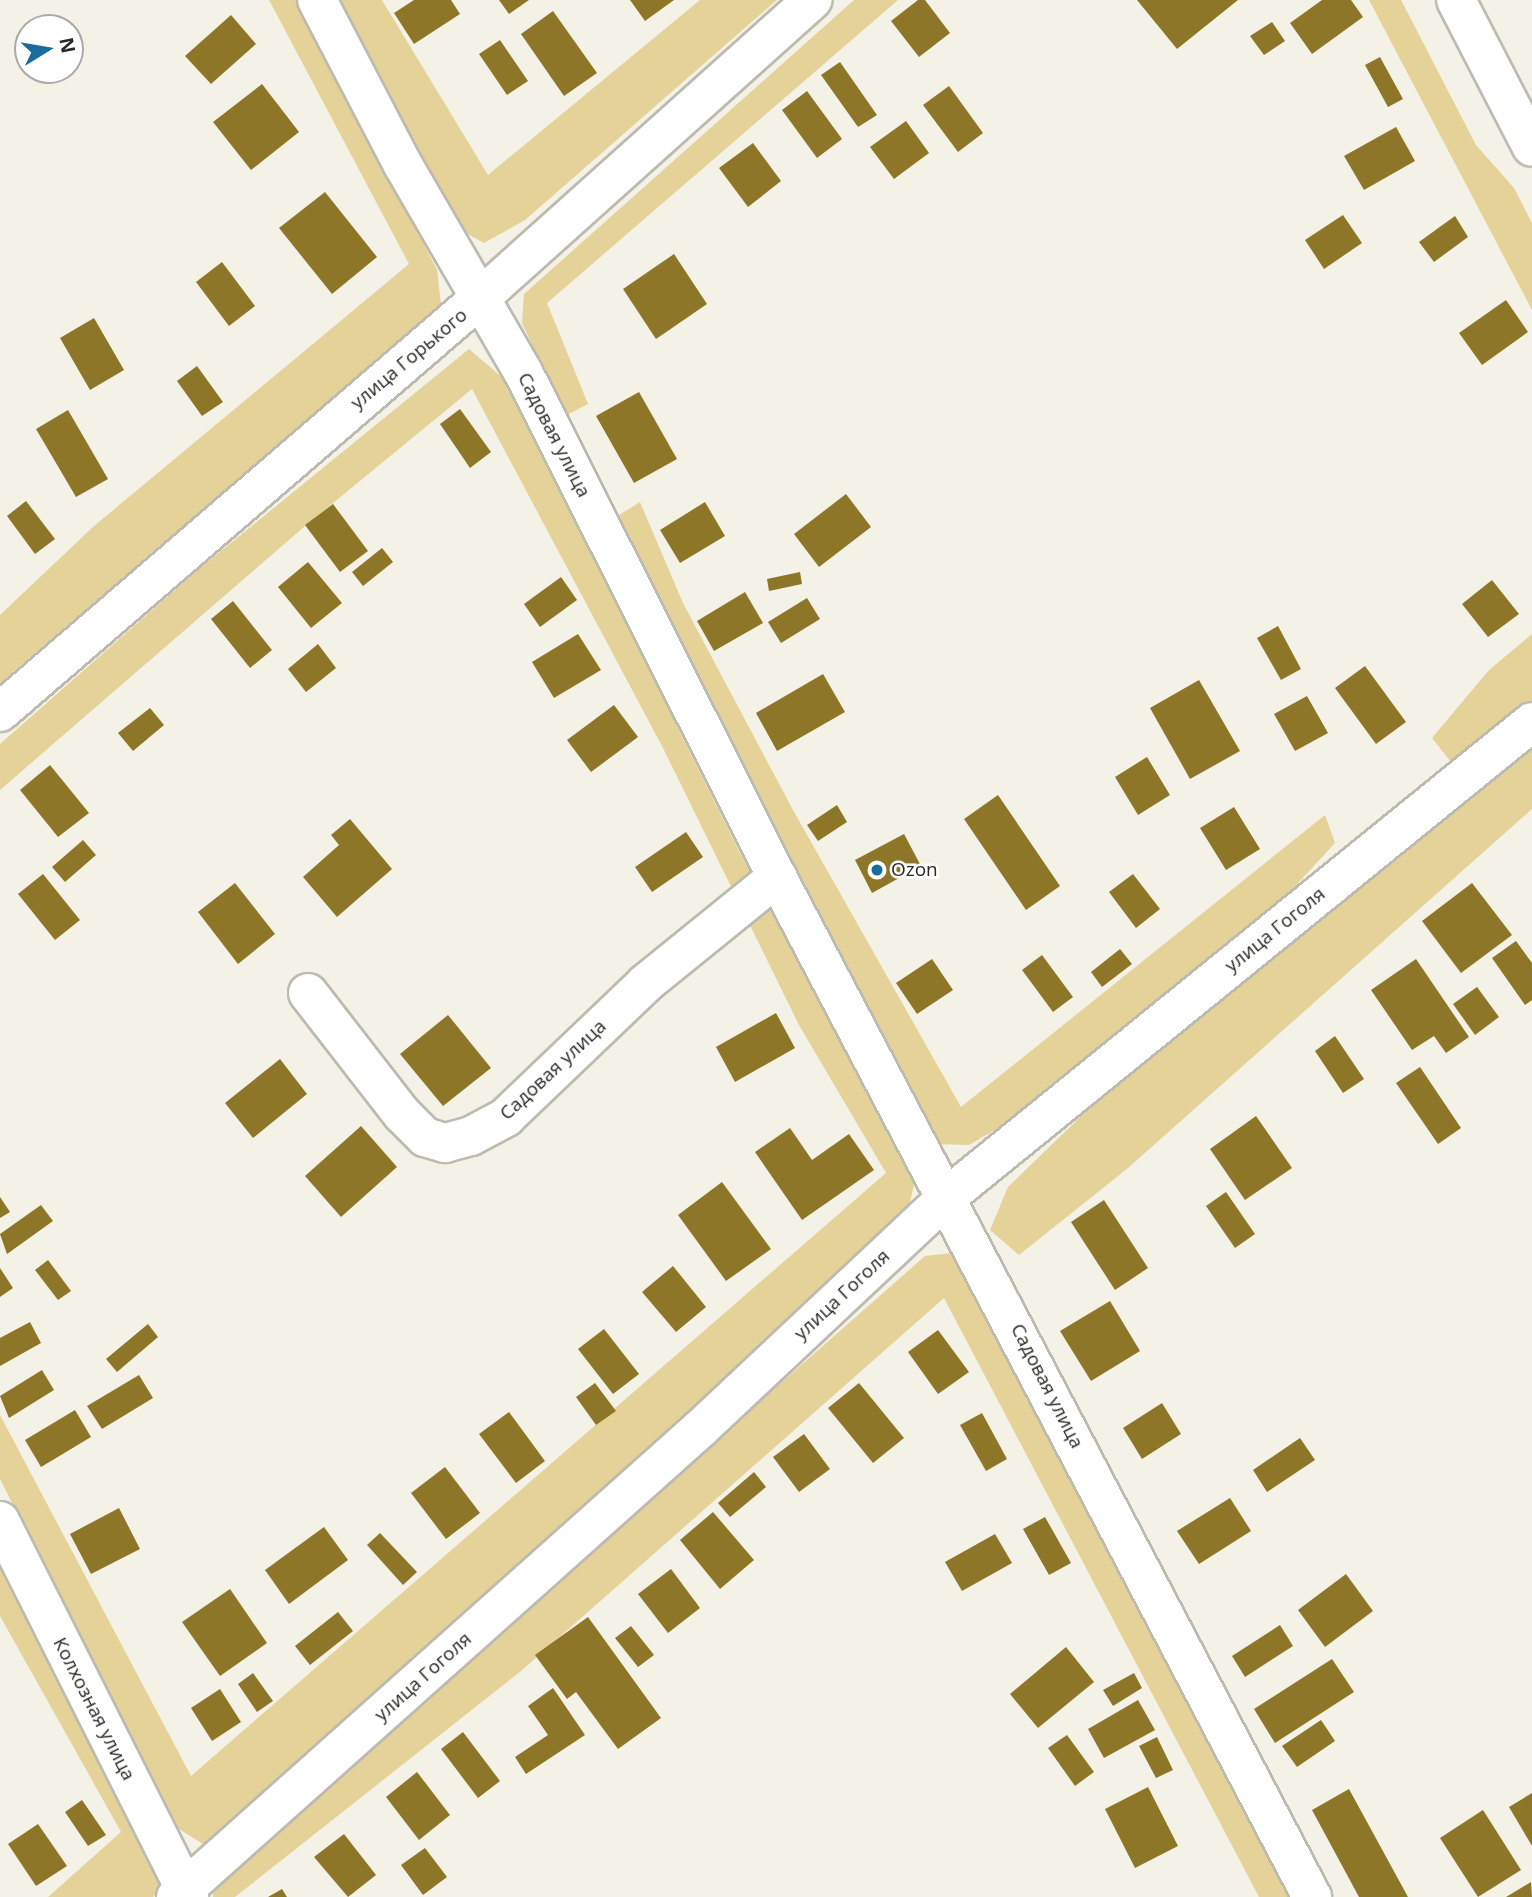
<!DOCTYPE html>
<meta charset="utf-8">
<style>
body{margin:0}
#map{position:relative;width:1532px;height:1897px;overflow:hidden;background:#f4f1e7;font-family:"Open Sans",sans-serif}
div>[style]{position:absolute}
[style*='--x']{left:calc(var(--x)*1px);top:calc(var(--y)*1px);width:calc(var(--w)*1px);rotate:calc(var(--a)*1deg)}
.green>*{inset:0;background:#e5d299}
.building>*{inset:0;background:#8e7628}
.roads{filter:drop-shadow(2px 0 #bdbab0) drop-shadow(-2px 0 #bdbab0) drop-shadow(0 2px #bdbab0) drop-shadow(0 -2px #bdbab0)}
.minor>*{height:38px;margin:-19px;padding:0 19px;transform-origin:19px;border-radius:19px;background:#fff}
.tertiary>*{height:38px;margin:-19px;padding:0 19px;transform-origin:19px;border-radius:19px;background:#fff}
.dots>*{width:19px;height:19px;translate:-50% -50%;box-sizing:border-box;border:4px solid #fff;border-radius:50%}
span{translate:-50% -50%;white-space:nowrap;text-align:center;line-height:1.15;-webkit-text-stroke:5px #fff;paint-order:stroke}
.street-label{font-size:19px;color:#2a2925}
.poi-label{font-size:19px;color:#2a2925}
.left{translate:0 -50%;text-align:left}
.north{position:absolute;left:14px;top:14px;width:70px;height:70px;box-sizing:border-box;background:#fff;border:2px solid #aaa9a8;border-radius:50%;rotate:79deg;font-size:19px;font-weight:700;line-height:28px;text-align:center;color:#2a2925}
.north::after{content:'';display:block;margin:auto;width:24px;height:32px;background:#196c9d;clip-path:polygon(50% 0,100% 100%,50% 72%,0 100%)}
</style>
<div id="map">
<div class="green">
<div style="clip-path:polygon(269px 0,300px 0,437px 270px,441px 304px,0 683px,0 615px,94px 526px,409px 264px)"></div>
<div style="clip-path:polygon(336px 0,382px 0,488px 175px,700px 0,777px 0,525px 220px,484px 243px,464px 232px)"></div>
<div style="clip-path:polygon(854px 0,898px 0,547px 303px,588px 404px,565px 416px,522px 323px,524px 294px)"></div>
<div style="clip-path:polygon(1369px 0,1401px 0,1476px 145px,1514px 188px,1532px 223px,1532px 310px)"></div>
<div style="clip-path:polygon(469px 349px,504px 379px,739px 851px,915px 1180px,909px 1207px,676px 1435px,206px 1846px,176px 1827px,0 1479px,0 1415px,191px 1776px,886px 1173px,799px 1025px,663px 748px,472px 389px,305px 526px,0 790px,0 744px,200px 568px)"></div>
<div style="clip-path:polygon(640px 502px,683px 603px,793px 810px,961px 1107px,1325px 815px,1335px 843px,1264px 920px,1017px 1117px,969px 1145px,934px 1144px,608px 522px)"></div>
<div style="clip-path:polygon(1532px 634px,1532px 705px,1455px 767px,1432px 738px,1489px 670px)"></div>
<div style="clip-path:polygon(1532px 744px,1532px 809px,1128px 1168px,1019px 1255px,990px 1230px,1008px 1187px,1107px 1091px)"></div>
<div style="clip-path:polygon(951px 1253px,993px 1320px,1290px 1897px,1259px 1897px,944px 1298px,521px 1671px,235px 1897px,213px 1897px,213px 1883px,925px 1256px)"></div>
<div style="clip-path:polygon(0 1559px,166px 1884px,153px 1897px,48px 1897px,121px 1832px,0 1616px)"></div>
</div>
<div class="building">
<div style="clip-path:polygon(414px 0,451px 0,460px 14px,414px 44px,394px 13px)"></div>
<div style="clip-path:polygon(499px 0,529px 0,509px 14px)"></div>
<div style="clip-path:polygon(630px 0,674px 0,645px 21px)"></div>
<div style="clip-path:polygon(918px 0,925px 0,950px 33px,919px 57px,891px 21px)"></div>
<div style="clip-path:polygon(1137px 0,1238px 0,1177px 49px)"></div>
<div style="clip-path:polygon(1322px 0,1351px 0,1363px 17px,1312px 54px,1290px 23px)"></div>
<div style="clip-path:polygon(553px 11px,597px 73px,564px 96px,521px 34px)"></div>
<div style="clip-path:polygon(231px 15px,256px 44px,211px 84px,185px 56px)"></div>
<div style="clip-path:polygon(1272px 22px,1285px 41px,1264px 55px,1250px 36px)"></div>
<div style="clip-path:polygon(500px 40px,528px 81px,507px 95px,479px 54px)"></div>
<div style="clip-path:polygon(1380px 57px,1403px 99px,1388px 107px,1365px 65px)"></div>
<div style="clip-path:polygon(840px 62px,877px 115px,858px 127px,821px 75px)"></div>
<div style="clip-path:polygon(262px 84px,299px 132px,251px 170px,213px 122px)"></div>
<div style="clip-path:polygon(949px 86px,983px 133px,958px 152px,923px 105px)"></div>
<div style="clip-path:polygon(807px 91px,842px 139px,817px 158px,782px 110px)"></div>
<div style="clip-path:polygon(906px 121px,929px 153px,894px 179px,870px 147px)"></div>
<div style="clip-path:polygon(1396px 127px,1415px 161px,1364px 190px,1344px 156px)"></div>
<div style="clip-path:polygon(753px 143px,781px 181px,748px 207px,719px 168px)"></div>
<div style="clip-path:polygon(325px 192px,377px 257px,332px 294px,279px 228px)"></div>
<div style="clip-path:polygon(1343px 215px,1362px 243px,1324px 269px,1305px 240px)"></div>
<div style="clip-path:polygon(1455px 216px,1468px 237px,1434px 262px,1419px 242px)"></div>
<div style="clip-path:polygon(674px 254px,707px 304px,656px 339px,623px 289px)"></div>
<div style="clip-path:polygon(222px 262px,255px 306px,229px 326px,196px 282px)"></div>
<div style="clip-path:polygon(1506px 300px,1528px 332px,1482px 365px,1459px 333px)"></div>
<div style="clip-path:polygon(94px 318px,124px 370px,90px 390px,60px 338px)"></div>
<div style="clip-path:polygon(197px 366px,223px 402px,202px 416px,177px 381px)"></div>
<div style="clip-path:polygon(639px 392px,677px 459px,634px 483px,596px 416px)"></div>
<div style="clip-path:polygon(460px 409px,491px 452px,470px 468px,440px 424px)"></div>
<div style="clip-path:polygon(68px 410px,108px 479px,76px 497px,36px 429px)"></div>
<div style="clip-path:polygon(846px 494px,871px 527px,819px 567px,794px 534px)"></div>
<div style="clip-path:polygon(26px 501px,55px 539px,35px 554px,7px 516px)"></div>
<div style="clip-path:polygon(705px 502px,725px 536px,680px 563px,660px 530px)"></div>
<div style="clip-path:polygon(333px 504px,368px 551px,340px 572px,305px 525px)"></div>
<div style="clip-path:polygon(382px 548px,393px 562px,363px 586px,352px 572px)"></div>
<div style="clip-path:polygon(308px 562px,342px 603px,311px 628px,278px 587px)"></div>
<div style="clip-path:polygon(800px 572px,802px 584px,769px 591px,767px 579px)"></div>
<div style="clip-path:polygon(561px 577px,577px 600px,540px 627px,524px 604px)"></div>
<div style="clip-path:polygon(1492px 580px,1519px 614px,1488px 637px,1462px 604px)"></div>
<div style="clip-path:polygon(745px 592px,763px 623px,714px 651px,697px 621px)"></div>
<div style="clip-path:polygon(807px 598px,820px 619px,781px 643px,768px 622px)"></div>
<div style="clip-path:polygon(233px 601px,272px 650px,250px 668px,211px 619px)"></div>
<div style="clip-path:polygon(1278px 626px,1301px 669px,1281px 680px,1257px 638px)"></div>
<div style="clip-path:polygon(578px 634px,601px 670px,554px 698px,532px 662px)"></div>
<div style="clip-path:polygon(318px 644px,336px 668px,306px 692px,288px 669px)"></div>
<div style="clip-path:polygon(1365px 666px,1406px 722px,1376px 744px,1335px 688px)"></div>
<div style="clip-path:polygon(823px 674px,845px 712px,777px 751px,756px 713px)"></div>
<div style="clip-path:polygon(1199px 680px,1240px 751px,1190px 779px,1150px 708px)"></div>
<div style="clip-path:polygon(1307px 696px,1328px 733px,1295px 751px,1274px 714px)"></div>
<div style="clip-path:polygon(614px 705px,638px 737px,591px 772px,567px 740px)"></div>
<div style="clip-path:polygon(150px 708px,164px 725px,133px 751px,118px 733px)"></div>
<div style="clip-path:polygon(1147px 757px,1170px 795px,1138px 815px,1115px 777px)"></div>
<div style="clip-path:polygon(50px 765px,89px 813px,58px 837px,20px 790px)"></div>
<div style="clip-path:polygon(998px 795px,1060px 886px,1026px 910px,964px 819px)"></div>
<div style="clip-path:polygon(837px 805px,847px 822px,818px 841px,807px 825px)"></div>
<div style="clip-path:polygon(1234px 807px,1260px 849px,1226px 870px,1200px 828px)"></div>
<div style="clip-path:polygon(350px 819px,392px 869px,337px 917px,303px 877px,339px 845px,331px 835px)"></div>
<div style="clip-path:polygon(686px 832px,703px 857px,652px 892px,635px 867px)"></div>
<div style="clip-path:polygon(904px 834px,921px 866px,872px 893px,855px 860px)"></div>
<div style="clip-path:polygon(83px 840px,96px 855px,65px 882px,52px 867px)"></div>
<div style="clip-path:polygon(43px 874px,80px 920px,55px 940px,18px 894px)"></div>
<div style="clip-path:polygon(1133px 874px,1160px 909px,1136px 928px,1109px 892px)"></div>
<div style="clip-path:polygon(235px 883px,275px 934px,238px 964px,198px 912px)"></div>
<div style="clip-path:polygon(1472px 883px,1512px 935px,1461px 973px,1422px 921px)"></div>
<div style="clip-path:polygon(1516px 941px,1532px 963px,1532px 1000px,1525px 1005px,1492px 958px)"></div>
<div style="clip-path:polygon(1120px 949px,1132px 964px,1102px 987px,1091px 972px)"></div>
<div style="clip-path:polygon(1042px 955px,1073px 997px,1053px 1012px,1022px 970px)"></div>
<div style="clip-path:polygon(932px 959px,953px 990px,917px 1014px,896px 983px)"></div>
<div style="clip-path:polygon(1416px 959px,1469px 1037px,1446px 1053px,1434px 1036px,1412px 1050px,1371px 990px)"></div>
<div style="clip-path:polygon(1477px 987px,1499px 1017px,1475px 1035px,1453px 1004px)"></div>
<div style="clip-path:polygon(776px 1013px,795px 1048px,735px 1082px,716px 1047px)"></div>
<div style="clip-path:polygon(448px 1015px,491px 1068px,443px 1106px,400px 1054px)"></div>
<div style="clip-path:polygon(1335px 1036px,1364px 1079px,1343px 1093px,1315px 1051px)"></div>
<div style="clip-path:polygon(280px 1059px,307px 1094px,253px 1138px,225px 1103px)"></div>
<div style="clip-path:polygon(1420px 1067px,1461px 1128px,1438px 1144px,1396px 1083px)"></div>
<div style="clip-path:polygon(1256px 1116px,1292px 1168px,1245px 1200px,1210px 1149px)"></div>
<div style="clip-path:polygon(361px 1126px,397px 1167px,341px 1217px,305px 1176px)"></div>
<div style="clip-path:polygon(790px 1128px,812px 1160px,849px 1134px,874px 1170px,802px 1220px,755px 1152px)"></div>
<div style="clip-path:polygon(722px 1182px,771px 1249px,726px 1281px,678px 1215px)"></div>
<div style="clip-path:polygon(1226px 1192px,1255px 1234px,1235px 1248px,1206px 1206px)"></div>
<div style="clip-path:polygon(0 1197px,10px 1212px,0 1218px)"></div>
<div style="clip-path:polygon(1104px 1200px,1148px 1268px,1115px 1290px,1071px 1222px)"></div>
<div style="clip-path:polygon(41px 1205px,53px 1221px,7px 1254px,0 1234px)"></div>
<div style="clip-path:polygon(48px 1260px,71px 1291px,58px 1300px,35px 1270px)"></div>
<div style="clip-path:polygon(673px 1266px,706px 1307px,676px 1332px,642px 1292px)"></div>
<div style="clip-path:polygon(0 1268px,13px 1288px,0 1297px)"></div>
<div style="clip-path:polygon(1110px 1301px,1140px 1351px,1091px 1381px,1060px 1331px)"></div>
<div style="clip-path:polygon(30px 1322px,41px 1343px,0 1366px,0 1338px)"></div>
<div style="clip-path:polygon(148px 1324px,158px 1337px,117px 1372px,106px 1359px)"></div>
<div style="clip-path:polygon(604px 1329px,639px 1374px,613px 1394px,578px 1349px)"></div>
<div style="clip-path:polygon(938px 1330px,969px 1372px,938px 1394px,908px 1352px)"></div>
<div style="clip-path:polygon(42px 1370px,54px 1390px,9px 1418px,0 1396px)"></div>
<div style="clip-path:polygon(139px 1375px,153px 1398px,102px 1429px,87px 1406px)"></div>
<div style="clip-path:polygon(595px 1383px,616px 1411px,596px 1425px,576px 1397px)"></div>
<div style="clip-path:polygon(859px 1383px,904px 1438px,873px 1463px,828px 1408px)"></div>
<div style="clip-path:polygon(1162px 1403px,1181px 1434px,1142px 1459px,1123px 1428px)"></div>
<div style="clip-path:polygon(75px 1410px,91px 1437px,41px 1467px,25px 1440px)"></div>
<div style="clip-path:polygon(509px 1412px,545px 1461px,516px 1483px,479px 1434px)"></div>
<div style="clip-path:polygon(982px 1413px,1007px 1459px,986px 1471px,960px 1425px)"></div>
<div style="clip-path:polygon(804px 1434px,830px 1469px,799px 1492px,773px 1457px)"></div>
<div style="clip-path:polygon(1300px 1438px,1315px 1460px,1267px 1492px,1253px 1470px)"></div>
<div style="clip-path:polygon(445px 1467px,480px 1513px,446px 1539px,411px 1493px)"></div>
<div style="clip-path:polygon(754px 1472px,766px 1487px,730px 1517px,718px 1503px)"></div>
<div style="clip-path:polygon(1230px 1498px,1251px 1531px,1199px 1564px,1177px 1531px)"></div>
<div style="clip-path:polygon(119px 1508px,140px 1549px,91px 1574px,70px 1534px)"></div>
<div style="clip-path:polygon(713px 1512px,754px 1560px,720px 1589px,680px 1540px)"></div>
<div style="clip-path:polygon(1045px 1517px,1071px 1563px,1049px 1575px,1023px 1529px)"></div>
<div style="clip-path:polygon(324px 1527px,348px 1560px,289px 1604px,265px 1570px)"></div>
<div style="clip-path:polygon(380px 1533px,417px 1572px,403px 1585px,367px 1545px)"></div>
<div style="clip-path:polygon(995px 1534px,1012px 1563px,962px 1591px,945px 1562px)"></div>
<div style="clip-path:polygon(671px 1569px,700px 1608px,668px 1633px,638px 1594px)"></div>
<div style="clip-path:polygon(1346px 1574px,1373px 1611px,1325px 1647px,1298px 1610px)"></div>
<div style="clip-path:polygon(230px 1589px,267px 1643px,220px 1676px,182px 1622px)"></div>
<div style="clip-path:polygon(338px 1612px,353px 1631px,310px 1665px,295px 1646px)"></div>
<div style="clip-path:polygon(588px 1617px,661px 1718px,618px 1749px,576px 1692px,567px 1699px,535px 1655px)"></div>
<div style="clip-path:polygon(1280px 1625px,1293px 1646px,1245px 1677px,1232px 1656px)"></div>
<div style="clip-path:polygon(631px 1626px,654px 1655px,638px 1667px,615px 1638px)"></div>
<div style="clip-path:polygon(1066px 1647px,1094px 1682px,1038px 1728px,1010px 1694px)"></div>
<div style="clip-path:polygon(1332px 1659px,1354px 1692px,1275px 1743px,1254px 1709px)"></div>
<div style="clip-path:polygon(253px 1673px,273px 1701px,257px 1712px,238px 1684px)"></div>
<div style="clip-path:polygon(1134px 1673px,1142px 1688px,1113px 1706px,1103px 1690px)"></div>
<div style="clip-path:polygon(553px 1688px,585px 1735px,526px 1774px,515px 1757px,548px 1735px,528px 1706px)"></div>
<div style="clip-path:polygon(220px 1689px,241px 1722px,212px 1741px,191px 1708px)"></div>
<div style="clip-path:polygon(1138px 1700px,1155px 1730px,1104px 1758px,1088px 1729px)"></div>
<div style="clip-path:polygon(1321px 1720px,1335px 1741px,1297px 1767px,1282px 1746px)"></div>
<div style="clip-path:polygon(463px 1732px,500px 1781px,478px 1798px,441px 1749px)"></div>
<div style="clip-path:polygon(1067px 1735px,1094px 1772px,1075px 1786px,1048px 1748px)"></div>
<div style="clip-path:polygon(1157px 1737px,1173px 1770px,1156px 1778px,1139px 1746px)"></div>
<div style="clip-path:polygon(417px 1772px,450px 1815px,419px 1840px,386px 1797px)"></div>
<div style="clip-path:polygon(1148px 1787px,1178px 1846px,1135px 1868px,1105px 1809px)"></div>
<div style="clip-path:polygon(1349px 1789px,1408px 1897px,1359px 1897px,1312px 1810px)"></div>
<div style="clip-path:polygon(1532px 1793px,1532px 1846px,1509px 1807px)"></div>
<div style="clip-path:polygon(82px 1800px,106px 1835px,88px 1846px,65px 1812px)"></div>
<div style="clip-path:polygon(1483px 1810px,1521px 1870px,1478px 1897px,1440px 1838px)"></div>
<div style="clip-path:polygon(38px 1824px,67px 1866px,36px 1886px,8px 1844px)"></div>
<div style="clip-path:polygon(344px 1834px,376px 1875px,348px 1897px,314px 1857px)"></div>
<div style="clip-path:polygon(425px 1848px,447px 1877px,423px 1895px,401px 1865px)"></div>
<div style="clip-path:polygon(1531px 1882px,1532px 1897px,1506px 1897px)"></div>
<div style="clip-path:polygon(282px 1889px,287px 1897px,268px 1897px)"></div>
</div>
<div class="roads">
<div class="minor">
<div style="--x:317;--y:0;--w:186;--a:62.5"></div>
<div style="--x:403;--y:165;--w:239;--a:59.9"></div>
<div style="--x:523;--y:372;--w:565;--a:63.3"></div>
<div style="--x:777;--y:877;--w:1152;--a:62.32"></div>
<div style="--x:0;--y:712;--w:632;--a:-40.77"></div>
<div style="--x:479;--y:299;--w:448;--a:-41.9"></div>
<div style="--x:308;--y:993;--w:153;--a:52.2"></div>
<div style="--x:402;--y:1114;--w:33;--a:45"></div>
<div style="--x:425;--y:1137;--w:21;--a:17"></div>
<div style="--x:445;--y:1143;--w:27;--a:-15"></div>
<div style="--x:471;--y:1136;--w:40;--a:-28"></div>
<div style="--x:506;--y:1117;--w:194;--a:-43.7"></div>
<div style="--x:646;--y:983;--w:169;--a:-39"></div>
<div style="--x:0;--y:1521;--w:421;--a:63.3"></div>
<div style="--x:176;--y:1897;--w:703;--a:-41.77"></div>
<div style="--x:700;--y:1429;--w:340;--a:-43.2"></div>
<div style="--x:948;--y:1196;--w:752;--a:-39.06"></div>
</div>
<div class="tertiary">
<div style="--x:1456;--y:0;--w:165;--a:62.7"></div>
</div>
</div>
<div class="dots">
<div style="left:877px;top:870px;background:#196c9d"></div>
</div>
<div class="street-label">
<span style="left:409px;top:359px;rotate:-40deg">улица Горького</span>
<span style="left:554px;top:435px;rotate:63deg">Садовая улица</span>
<span style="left:1275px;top:930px;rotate:-39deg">улица Гоголя</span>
<span style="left:553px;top:1070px;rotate:-43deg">Садовая улица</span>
<span style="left:842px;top:1295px;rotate:-43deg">улица Гоголя</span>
<span style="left:1047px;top:1386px;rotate:63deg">Садовая улица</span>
<span style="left:423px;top:1677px;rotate:-42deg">улица Гоголя</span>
<span style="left:94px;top:1709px;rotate:63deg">Колхозная улица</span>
</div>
<div class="poi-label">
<span class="left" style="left:891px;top:870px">Ozon</span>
</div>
<div class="north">N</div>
</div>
